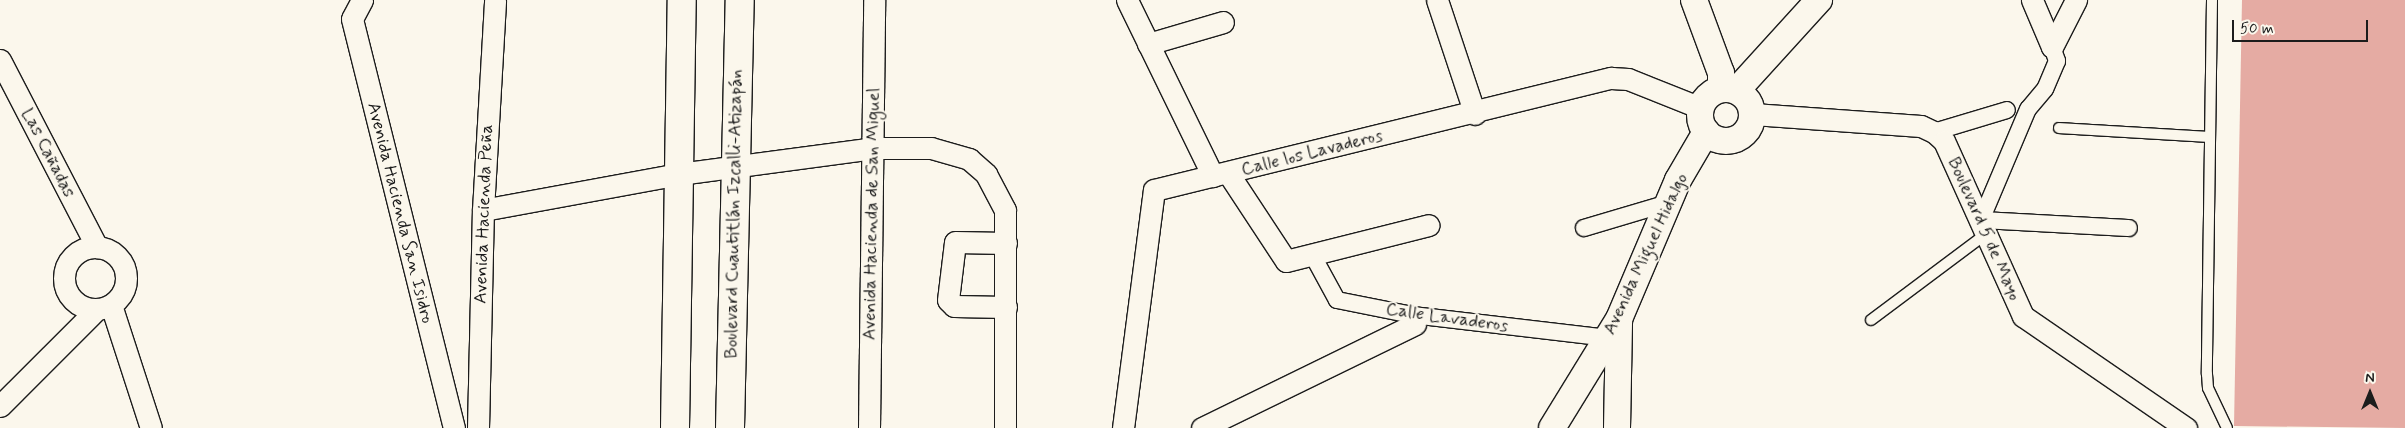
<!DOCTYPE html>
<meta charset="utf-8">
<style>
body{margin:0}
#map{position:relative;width:2405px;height:428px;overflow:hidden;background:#fbf7ec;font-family:Mynerve,sans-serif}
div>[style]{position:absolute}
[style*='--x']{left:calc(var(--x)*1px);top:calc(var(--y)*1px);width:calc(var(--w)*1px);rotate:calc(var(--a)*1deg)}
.building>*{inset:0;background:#e5aba3}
.roads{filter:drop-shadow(1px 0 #1c1c1c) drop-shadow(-1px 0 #1c1c1c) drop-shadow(0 1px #1c1c1c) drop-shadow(0 -1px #1c1c1c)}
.service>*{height:10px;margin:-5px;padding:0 5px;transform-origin:5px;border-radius:5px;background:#fbf7ec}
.pedestrian>*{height:16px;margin:-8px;padding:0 8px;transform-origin:8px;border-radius:8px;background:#fbf7ec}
.minor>*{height:21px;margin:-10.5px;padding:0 10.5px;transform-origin:10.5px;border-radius:10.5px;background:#fbf7ec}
.minor>.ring{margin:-10.5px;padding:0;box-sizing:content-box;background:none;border:21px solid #fbf7ec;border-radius:50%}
.tertiary>*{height:26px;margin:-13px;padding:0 13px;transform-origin:13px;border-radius:13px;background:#fbf7ec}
.tertiary>.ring{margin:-13px;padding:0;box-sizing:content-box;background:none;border:26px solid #fbf7ec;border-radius:50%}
.secondary>*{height:28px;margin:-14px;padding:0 14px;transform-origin:14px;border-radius:14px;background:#fbf7ec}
span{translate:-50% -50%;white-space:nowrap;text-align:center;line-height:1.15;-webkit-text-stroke:4px #fbf7ec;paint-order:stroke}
.street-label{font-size:18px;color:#1c1c1c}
.north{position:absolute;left:2345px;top:368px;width:50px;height:50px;-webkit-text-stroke:4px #fbf7ec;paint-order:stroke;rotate:0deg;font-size:14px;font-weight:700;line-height:20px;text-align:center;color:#1c1c1c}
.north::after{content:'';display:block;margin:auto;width:18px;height:22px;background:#1c1c1c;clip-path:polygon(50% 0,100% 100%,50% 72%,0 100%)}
.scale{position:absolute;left:2232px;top:20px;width:136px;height:22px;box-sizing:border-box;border:2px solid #1c1c1c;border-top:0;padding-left:6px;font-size:15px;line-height:18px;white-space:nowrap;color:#1c1c1c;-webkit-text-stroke:4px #fbf7ec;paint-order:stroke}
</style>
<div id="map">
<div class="building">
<div style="clip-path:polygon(2242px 0,2405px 0,2405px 428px,2234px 426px)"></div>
</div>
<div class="roads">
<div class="service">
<div style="--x:2212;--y:0;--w:374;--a:90.8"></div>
<div style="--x:2207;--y:374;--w:14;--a:86"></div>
<div style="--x:2208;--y:388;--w:44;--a:64.6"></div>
<div style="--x:2059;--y:128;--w:150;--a:3.4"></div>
<div style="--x:1871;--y:320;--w:144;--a:-36.8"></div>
</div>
<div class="pedestrian">
<div style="--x:2052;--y:47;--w:15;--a:70"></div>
<div style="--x:2057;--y:61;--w:30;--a:113"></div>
<div style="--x:2045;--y:89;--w:26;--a:130"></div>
<div style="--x:2028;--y:109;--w:121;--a:112.9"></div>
<div style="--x:1981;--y:220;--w:148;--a:3.1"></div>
<div style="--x:1934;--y:132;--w:76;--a:-16.8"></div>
<div style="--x:1584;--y:228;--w:88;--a:-16.6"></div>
<div style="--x:1313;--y:256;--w:50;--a:61.4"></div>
<div style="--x:1337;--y:300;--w:76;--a:11.3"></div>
<div style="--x:1412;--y:315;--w:196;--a:6.7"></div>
</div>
<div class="minor">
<div style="--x:362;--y:0;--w:21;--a:118"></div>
<div style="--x:352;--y:19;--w:422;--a:76"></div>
<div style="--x:1127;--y:0;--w:196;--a:64"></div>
<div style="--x:1437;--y:0;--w:120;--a:71.6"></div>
<div style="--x:2032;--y:0;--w:51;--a:66.9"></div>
<div style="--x:1148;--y:44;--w:78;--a:-16.3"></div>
<div style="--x:2052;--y:47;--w:53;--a:-62.9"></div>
<div style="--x:0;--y:60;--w:211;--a:62.6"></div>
<div style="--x:1753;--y:114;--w:168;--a:4.1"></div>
<div style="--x:1921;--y:126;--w:14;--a:25"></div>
<div style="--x:1934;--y:132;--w:13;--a:42"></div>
<div style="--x:1944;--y:141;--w:192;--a:65.7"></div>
<div style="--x:2023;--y:316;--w:198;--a:34.5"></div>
<div style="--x:1228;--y:173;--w:105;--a:56.6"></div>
<div style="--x:1286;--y:261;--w:147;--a:-14.1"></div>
<div style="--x:483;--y:210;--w:199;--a:-10.4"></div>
<div style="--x:679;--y:174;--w:196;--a:-7.6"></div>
<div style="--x:873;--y:148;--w:58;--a:0"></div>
<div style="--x:931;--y:148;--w:40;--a:16"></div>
<div style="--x:969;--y:159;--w:23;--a:41"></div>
<div style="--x:986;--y:174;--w:41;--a:62.2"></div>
<div style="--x:1005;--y:210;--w:218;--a:90"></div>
<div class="ring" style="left:64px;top:247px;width:41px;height:41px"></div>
<div style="--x:111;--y:305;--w:129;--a:72"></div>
<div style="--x:1006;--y:307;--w:52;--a:-178.9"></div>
<div style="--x:954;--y:306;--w:8;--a:-135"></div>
<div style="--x:948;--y:300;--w:58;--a:-83.1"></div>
<div style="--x:955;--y:242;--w:51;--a:1.1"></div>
<div style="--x:0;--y:406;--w:136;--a:-45"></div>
<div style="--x:478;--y:428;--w:218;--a:-88.7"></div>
<div style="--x:483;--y:210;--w:210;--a:-86.7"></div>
<div style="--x:869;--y:428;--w:428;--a:-89.3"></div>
<div style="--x:1123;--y:428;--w:240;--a:-82.6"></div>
<div style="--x:1154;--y:190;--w:471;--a:-13.8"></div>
<div style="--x:1611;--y:78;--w:17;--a:3"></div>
<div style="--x:1628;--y:79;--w:79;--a:21.7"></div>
<div style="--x:1202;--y:428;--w:237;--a:-26"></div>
</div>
<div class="tertiary">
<div style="--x:1694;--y:0;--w:78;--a:69.7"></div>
<div style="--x:1721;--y:73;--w:16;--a:90"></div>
<div class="ring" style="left:1700px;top:89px;width:26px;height:26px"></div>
<div style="--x:1737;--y:90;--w:122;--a:-47.7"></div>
<div style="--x:1552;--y:428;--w:128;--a:-58.4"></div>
<div style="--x:1619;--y:319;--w:151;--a:-67"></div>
<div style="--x:1678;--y:180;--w:56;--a:-59.7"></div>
<div style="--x:1617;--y:428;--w:107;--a:-88.9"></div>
</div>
<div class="secondary">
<div style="--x:675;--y:428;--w:428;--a:-89.1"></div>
<div style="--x:730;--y:428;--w:428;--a:-88.7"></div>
</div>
</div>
<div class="street-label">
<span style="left:48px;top:153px;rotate:63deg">Las Cañadas</span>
<span style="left:1312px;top:153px;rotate:-14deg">Calle los Lavaderos</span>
<span style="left:400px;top:213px;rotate:76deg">Avenida Hacienda San Isidro</span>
<span style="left:484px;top:214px;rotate:-88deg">Avenida Hacienda Peña</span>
<span style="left:734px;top:214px;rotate:-89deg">Boulevard Cuautitlán Izcalli-Atizapán</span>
<span style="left:872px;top:214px;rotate:-89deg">Avenida Hacienda de San Miguel</span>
<span style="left:1984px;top:229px;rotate:66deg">Boulevard 5 de Mayo</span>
<span style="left:1646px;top:254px;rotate:-65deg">Avenida Miguel Hidalgo</span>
<span style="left:1447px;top:318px;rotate:8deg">Calle Lavaderos</span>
</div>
<div class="north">N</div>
<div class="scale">50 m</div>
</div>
